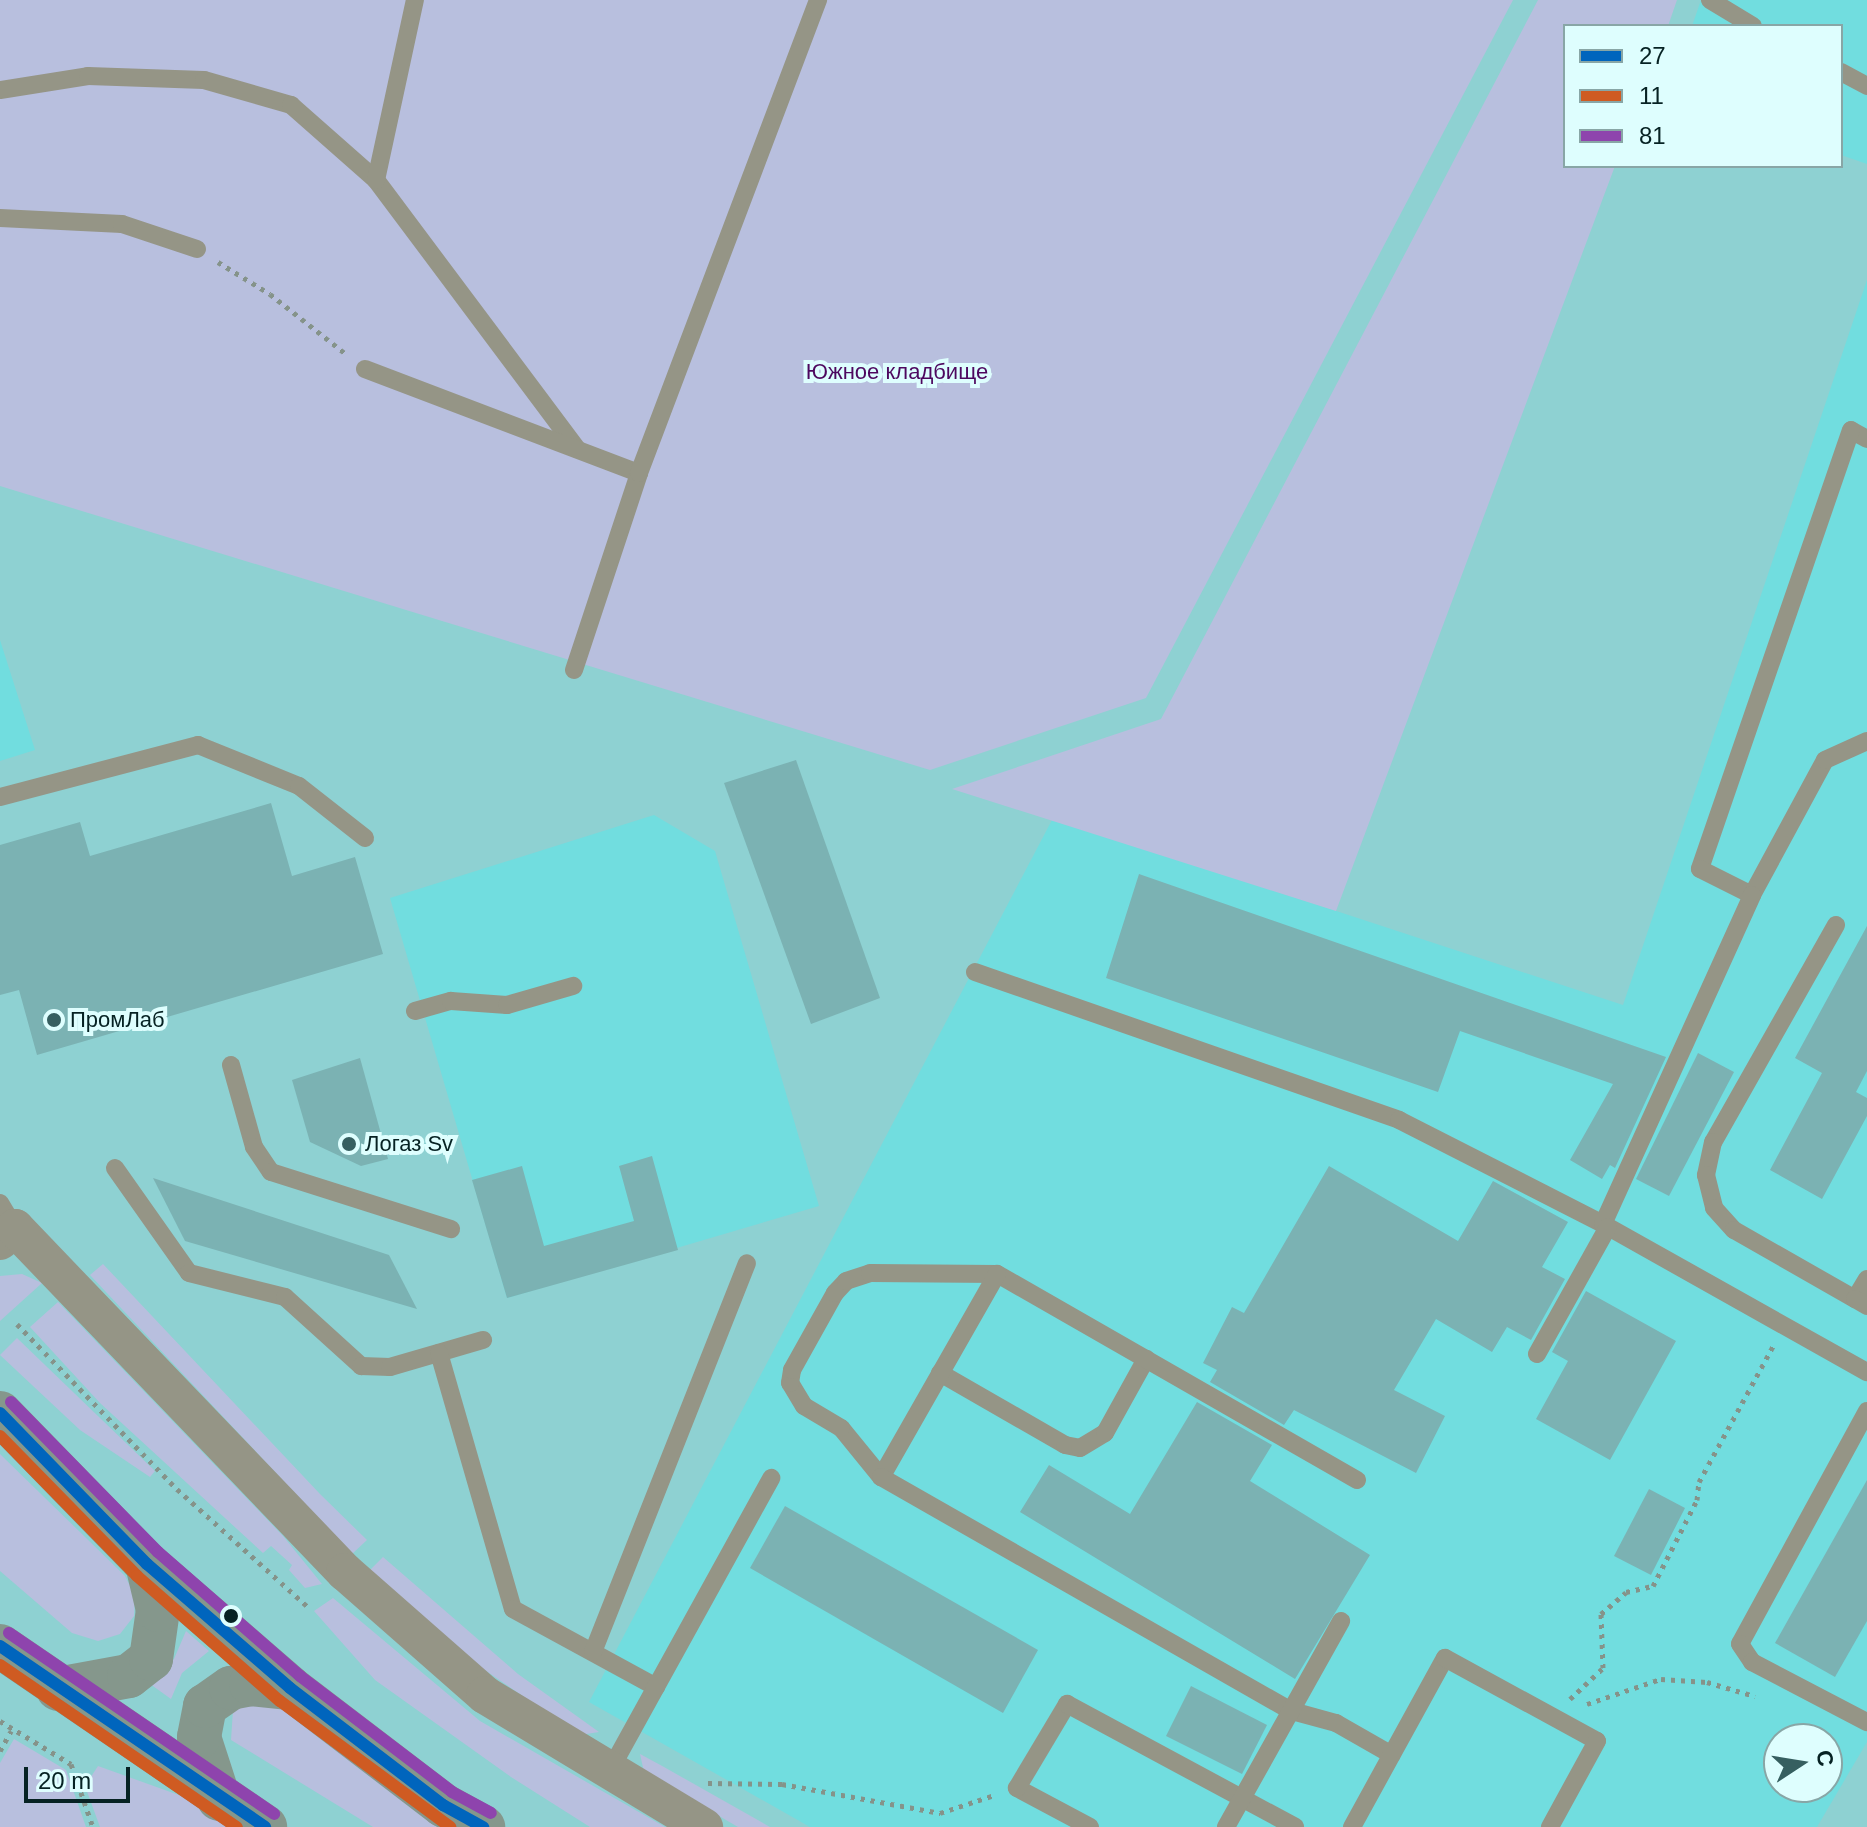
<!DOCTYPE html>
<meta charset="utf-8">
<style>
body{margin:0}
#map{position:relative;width:1867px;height:1827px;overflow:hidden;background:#8ed1d2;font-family:Arial,sans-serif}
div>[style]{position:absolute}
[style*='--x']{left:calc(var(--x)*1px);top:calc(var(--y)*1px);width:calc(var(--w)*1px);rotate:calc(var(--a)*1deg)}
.built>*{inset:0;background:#71dddf}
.green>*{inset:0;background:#b8bfde}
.building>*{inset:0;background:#7bb2b3}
.path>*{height:5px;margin-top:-2.5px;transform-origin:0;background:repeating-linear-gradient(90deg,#85938a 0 4px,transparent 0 10px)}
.lane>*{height:18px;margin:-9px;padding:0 9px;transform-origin:9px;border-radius:9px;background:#959586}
.street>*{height:38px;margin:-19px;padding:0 19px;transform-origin:19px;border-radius:19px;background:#959586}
.primary>*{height:44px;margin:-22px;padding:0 22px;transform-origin:22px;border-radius:22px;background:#85978c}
.bus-1>*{height:12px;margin:-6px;padding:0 6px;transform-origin:6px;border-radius:6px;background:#0065bd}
.bus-2>*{height:12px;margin:-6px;padding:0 6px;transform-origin:6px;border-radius:6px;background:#cf5b22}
.bus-3>*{height:12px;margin:-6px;padding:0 6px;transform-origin:6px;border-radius:6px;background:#8e44ad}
.dots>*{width:22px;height:22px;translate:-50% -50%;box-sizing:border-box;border:4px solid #defefe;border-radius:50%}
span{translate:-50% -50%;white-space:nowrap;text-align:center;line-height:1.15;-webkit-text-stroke:8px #defefe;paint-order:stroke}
.park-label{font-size:22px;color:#4d085f}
.poi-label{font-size:22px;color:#062223}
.left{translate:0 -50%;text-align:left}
.legend{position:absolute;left:1563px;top:24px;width:280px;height:144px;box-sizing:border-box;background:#defefe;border:2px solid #88a6a6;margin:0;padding:10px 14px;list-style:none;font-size:24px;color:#062223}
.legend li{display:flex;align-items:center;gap:16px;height:40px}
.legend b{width:40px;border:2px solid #88a6a6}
.north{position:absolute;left:1763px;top:1723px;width:80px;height:80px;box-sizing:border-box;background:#defefe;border:2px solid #88a6a6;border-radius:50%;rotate:78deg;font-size:22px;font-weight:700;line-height:32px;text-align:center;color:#062223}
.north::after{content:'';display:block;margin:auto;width:28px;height:36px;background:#365f60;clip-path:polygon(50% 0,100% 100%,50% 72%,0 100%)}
.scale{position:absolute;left:24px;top:1767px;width:106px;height:36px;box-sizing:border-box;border:4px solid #062223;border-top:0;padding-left:10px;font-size:24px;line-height:28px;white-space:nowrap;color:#062223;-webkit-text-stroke:6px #defefe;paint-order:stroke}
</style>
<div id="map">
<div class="built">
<div style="clip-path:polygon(1701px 0,1867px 0,1867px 164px,1841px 155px,1841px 26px,1692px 26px)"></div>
<div style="clip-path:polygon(evenodd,1867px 280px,1867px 1742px,1817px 1827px,810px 1827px,589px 1702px,1053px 818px,1623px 1005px,1867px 280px,1779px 1739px,1827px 1739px,1827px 1787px,1779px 1787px,1779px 1739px)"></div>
<div style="clip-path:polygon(0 640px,35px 750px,0 761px)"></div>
<div style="clip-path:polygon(654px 815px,715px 851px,819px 1206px,507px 1298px,390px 898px)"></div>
</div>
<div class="green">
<div style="clip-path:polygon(0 0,1513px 0,1146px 698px,930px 770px,0 486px)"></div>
<div style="clip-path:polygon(1538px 0,1677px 0,1668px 26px,1565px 26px,1565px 166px,1615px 166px,1336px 911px,952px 789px,1161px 719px)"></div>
<div style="clip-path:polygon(103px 1264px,320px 1494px,367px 1540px,352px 1554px,90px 1275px)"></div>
<div style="clip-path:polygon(22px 1274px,42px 1283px,0 1321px,0 1276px)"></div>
<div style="clip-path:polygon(58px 1302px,283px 1536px,322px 1584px,305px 1588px,289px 1570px,292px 1565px,271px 1546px,263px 1553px,100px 1403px,30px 1327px)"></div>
<div style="clip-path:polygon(17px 1338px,155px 1471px,150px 1477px,80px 1430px,0 1355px)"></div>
<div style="clip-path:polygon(0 1454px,125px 1576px,135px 1596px,134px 1616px,120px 1634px,98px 1641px,72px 1633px,0 1571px)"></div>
<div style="clip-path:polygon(383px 1557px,518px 1674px,599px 1732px,580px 1735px,451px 1647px,368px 1572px)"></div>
<div style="clip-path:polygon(333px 1598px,480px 1721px,665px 1827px,590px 1827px,511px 1777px,375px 1680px,314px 1611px)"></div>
<div style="clip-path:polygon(186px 1631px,209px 1651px,182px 1673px,171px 1699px,146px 1681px,174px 1659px)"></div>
<div style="clip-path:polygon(267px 1696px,460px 1827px,373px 1827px,231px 1740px,233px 1710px)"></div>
<div style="clip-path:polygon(14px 1739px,66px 1770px,86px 1827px,0 1827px,0 1763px)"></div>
<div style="clip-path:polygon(640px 1754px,664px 1767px,770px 1827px,738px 1827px,644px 1772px)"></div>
<div style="clip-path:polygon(98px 1766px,201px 1803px,240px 1827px,100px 1827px,85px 1786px)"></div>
</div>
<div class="building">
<div style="clip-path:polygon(796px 760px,880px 998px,811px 1024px,724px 783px)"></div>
<div style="clip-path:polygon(271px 803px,292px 876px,355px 857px,383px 954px,37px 1055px,19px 990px,0 995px,0 845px,80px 822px,90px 856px)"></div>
<div style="clip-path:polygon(1139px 874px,1666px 1057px,1615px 1168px,1610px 1165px,1602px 1179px,1570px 1160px,1613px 1084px,1460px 1031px,1438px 1092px,1106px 978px)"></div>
<div style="clip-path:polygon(1867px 926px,1867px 1071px,1856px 1092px,1867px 1098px,1867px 1116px,1822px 1199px,1770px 1170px,1822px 1073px,1795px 1058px)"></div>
<div style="clip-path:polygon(1698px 1053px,1734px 1072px,1669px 1196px,1636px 1179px)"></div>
<div style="clip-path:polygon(360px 1058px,388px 1159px,361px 1166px,310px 1142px,292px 1080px)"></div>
<div style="clip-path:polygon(652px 1156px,678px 1250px,507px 1298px,472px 1180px,522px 1166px,544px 1246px,634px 1221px,619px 1166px)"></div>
<div style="clip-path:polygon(1329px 1166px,1458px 1241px,1493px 1181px,1568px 1222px,1542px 1267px,1565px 1279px,1531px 1340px,1507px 1327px,1492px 1352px,1436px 1319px,1394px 1390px,1445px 1416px,1416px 1473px,1294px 1410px,1284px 1425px,1210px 1382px,1217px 1370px,1203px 1363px,1232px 1307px,1244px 1313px)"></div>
<div style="clip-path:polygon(153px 1178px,389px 1255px,417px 1309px,185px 1241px)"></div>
<div style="clip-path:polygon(1586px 1291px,1676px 1341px,1610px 1460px,1536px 1419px,1568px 1361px,1552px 1352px)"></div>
<div style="clip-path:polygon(1197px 1402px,1272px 1445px,1250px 1481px,1370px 1555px,1295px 1679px,1020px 1512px,1049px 1465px,1130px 1514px)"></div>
<div style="clip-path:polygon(1867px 1480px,1867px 1621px,1835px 1677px,1775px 1643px)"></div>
<div style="clip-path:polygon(1649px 1489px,1685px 1508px,1651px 1575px,1614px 1556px)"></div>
<div style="clip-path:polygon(785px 1506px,1038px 1650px,1003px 1713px,750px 1568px)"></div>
<div style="clip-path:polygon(1191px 1686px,1267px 1725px,1242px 1774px,1166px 1736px)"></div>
</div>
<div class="path">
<div style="--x:218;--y:262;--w:61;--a:31.6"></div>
<div style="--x:270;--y:294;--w:97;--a:38.3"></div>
<div style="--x:17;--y:1324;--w:230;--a:45.9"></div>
<div style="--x:177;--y:1489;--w:176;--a:42"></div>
<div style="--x:1570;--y:1699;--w:45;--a:-43.2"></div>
<div style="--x:1603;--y:1668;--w:54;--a:-92.1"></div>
<div style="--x:1601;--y:1614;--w:33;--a:-41"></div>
<div style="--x:1626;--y:1592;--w:28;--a:-13"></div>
<div style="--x:1653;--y:1586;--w:97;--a:-62.9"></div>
<div style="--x:1697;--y:1500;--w:18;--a:-84"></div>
<div style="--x:1699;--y:1482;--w:155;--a:-61.4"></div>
<div style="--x:1587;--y:1704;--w:78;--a:-18.7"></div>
<div style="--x:1661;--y:1679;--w:46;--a:3.7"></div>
<div style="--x:1707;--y:1682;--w:50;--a:16.3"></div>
<div style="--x:0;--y:1721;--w:83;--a:31.2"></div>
<div style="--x:71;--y:1764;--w:67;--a:70.8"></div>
<div style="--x:0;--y:1751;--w:23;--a:-61"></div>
<div style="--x:708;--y:1783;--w:74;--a:0.8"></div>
<div style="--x:782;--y:1784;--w:161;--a:10.4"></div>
<div style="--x:940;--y:1813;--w:57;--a:-18.4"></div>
</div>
<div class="lane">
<div style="--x:1710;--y:0;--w:50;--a:31.2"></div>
<div style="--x:1841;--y:72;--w:30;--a:28"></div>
<div style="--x:0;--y:90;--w:89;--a:-9"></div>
<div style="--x:88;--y:76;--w:116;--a:2"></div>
<div style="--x:204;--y:80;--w:91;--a:16"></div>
<div style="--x:291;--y:105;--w:113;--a:41.4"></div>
<div style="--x:376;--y:180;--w:336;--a:53.2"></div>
<div style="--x:376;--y:180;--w:184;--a:-77.8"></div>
<div style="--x:0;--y:218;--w:122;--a:2.8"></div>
<div style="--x:122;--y:224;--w:79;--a:18.4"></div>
<div style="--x:365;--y:369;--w:293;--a:20.8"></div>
<div style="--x:1867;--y:439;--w:18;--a:-151"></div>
<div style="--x:1851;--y:430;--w:464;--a:109"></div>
<div style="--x:1700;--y:869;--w:58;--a:26.6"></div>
<div style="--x:1752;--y:895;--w:153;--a:-61.6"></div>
<div style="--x:1825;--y:760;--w:46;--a:-24.3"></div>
<div style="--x:574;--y:670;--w:207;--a:-71.7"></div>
<div style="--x:639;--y:473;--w:506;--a:-69.27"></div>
<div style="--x:0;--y:797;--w:205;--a:-14.7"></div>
<div style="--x:198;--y:745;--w:109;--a:22.1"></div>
<div style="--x:299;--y:786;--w:84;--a:38.2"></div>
<div style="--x:1836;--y:925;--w:249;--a:119.5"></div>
<div style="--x:1713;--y:1142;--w:34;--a:102"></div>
<div style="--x:1706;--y:1175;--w:34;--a:76"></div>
<div style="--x:1714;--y:1208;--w:30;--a:48"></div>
<div style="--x:1734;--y:1230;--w:139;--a:29.7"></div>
<div style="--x:975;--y:972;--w:449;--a:19.2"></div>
<div style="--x:1399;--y:1120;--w:229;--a:27"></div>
<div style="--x:1603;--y:1224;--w:303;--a:29.3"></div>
<div style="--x:415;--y:1011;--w:37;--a:-16"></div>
<div style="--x:451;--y:1001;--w:56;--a:4.1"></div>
<div style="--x:507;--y:1005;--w:69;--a:-16.1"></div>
<div style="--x:231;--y:1065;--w:85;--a:74.3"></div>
<div style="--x:254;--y:1147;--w:30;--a:56"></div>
<div style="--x:271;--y:1172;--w:189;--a:17.6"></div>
<div style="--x:115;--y:1168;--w:128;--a:54.8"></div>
<div style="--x:189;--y:1273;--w:99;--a:14"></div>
<div style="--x:285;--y:1297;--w:103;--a:42.2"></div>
<div style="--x:361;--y:1366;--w:29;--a:2"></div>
<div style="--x:390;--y:1367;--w:97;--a:-16.2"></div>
<div style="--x:0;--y:1203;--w:29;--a:59"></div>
<div style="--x:1603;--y:1224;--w:361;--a:-65.6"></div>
<div style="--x:1867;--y:1279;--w:23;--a:121"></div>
<div style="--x:1855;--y:1299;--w:14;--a:30"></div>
<div style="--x:439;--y:1353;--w:266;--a:73.9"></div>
<div style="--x:513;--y:1609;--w:163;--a:28.6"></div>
<div style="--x:1537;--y:1354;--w:145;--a:-60.8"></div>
<div style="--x:940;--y:1373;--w:144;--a:29.9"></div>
<div style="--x:1065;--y:1445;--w:15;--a:11"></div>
<div style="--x:1080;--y:1448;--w:29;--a:-31"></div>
<div style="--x:1105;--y:1433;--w:85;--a:-61"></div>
<div style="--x:1867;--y:1411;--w:265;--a:118.6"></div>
<div style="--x:1740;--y:1644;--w:22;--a:56"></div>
<div style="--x:1752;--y:1662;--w:130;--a:27.6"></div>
<div style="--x:881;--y:1477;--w:63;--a:-129.2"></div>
<div style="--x:841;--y:1428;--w:43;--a:-149.3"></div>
<div style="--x:804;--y:1406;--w:27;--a:-121"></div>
<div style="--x:790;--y:1383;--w:13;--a:-81"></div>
<div style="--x:792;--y:1370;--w:88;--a:-60.8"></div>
<div style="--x:835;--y:1293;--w:16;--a:-47"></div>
<div style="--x:846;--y:1281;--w:25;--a:-18"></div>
<div style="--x:870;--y:1273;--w:127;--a:0.5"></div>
<div style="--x:1357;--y:1480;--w:415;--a:-150.2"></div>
<div style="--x:997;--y:1274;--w:234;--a:119.7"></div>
<div style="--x:881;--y:1477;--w:473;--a:29.7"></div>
<div style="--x:1292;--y:1711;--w:46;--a:15.3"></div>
<div style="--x:1336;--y:1723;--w:64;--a:29.7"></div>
<div style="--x:593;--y:1652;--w:418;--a:-68.4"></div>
<div style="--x:609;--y:1772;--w:336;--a:-61.1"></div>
<div style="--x:1090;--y:1827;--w:83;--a:-151.9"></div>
<div style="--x:1017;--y:1788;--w:98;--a:-59.2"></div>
<div style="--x:1067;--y:1704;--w:259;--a:28.3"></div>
<div style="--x:1226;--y:1827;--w:236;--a:-60.8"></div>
<div style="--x:1352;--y:1827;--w:193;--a:-61.2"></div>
<div style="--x:1445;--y:1658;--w:173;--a:28.6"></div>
<div style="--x:1597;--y:1741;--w:98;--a:118.7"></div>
</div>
<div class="street">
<div style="--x:0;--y:1241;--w:20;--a:-41"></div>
<div style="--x:15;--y:1228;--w:477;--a:46.2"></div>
<div style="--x:345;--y:1572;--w:186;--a:41.3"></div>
<div style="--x:485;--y:1695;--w:256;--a:31.1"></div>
</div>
<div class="primary">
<div style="--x:0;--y:1413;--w:211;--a:45.8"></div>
<div style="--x:147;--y:1564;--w:189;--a:40.9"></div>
<div style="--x:290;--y:1688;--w:193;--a:37.4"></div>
<div style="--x:443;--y:1805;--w:46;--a:28.8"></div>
<div style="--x:0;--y:1646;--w:321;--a:34.3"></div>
<div style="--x:58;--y:1689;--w:72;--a:-10.4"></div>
<div style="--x:129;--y:1676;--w:28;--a:-38"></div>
<div style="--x:151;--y:1659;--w:49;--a:-81.9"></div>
<div style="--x:158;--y:1610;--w:47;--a:-103.4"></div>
<div style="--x:219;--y:1799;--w:65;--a:-107.9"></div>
<div style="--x:199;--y:1737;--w:32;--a:-79"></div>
<div style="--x:205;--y:1706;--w:32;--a:-35"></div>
<div style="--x:231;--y:1688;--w:20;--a:-11"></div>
<div style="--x:251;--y:1684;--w:39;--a:6"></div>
</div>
<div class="bus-1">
<div style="--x:0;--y:1413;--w:211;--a:45.8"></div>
<div style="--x:147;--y:1564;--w:189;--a:40.9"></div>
<div style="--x:290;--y:1688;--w:193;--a:37.4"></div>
<div style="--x:443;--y:1805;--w:46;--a:28.8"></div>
<div style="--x:0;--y:1646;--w:321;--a:34.3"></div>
</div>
<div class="bus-2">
<div style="--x:0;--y:1436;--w:196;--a:45.6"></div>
<div style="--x:137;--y:1576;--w:190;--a:41.2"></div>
<div style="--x:280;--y:1701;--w:212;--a:36.5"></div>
<div style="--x:0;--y:1665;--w:287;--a:34.4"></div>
</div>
<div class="bus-3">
<div style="--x:11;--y:1402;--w:210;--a:45.6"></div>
<div style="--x:158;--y:1552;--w:189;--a:41.1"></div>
<div style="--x:300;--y:1676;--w:191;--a:37.3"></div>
<div style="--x:452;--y:1792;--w:44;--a:28.3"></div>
<div style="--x:9;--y:1633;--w:321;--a:34.3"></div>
</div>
<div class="dots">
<div style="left:54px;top:1020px;background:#365f60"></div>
<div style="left:349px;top:1144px;background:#365f60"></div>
<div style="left:231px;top:1616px;background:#062223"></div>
</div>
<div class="park-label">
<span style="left:897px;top:372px">Южное кладбище</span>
</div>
<div class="poi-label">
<span class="left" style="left:70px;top:1020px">ПромЛаб</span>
<span class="left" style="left:365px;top:1144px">Логаз Sv</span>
</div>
<ul class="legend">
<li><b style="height:10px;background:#0065bd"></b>27</li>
<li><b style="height:10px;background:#cf5b22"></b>11</li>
<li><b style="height:10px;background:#8e44ad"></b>81</li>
</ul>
<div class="north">С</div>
<div class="scale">20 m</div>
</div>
